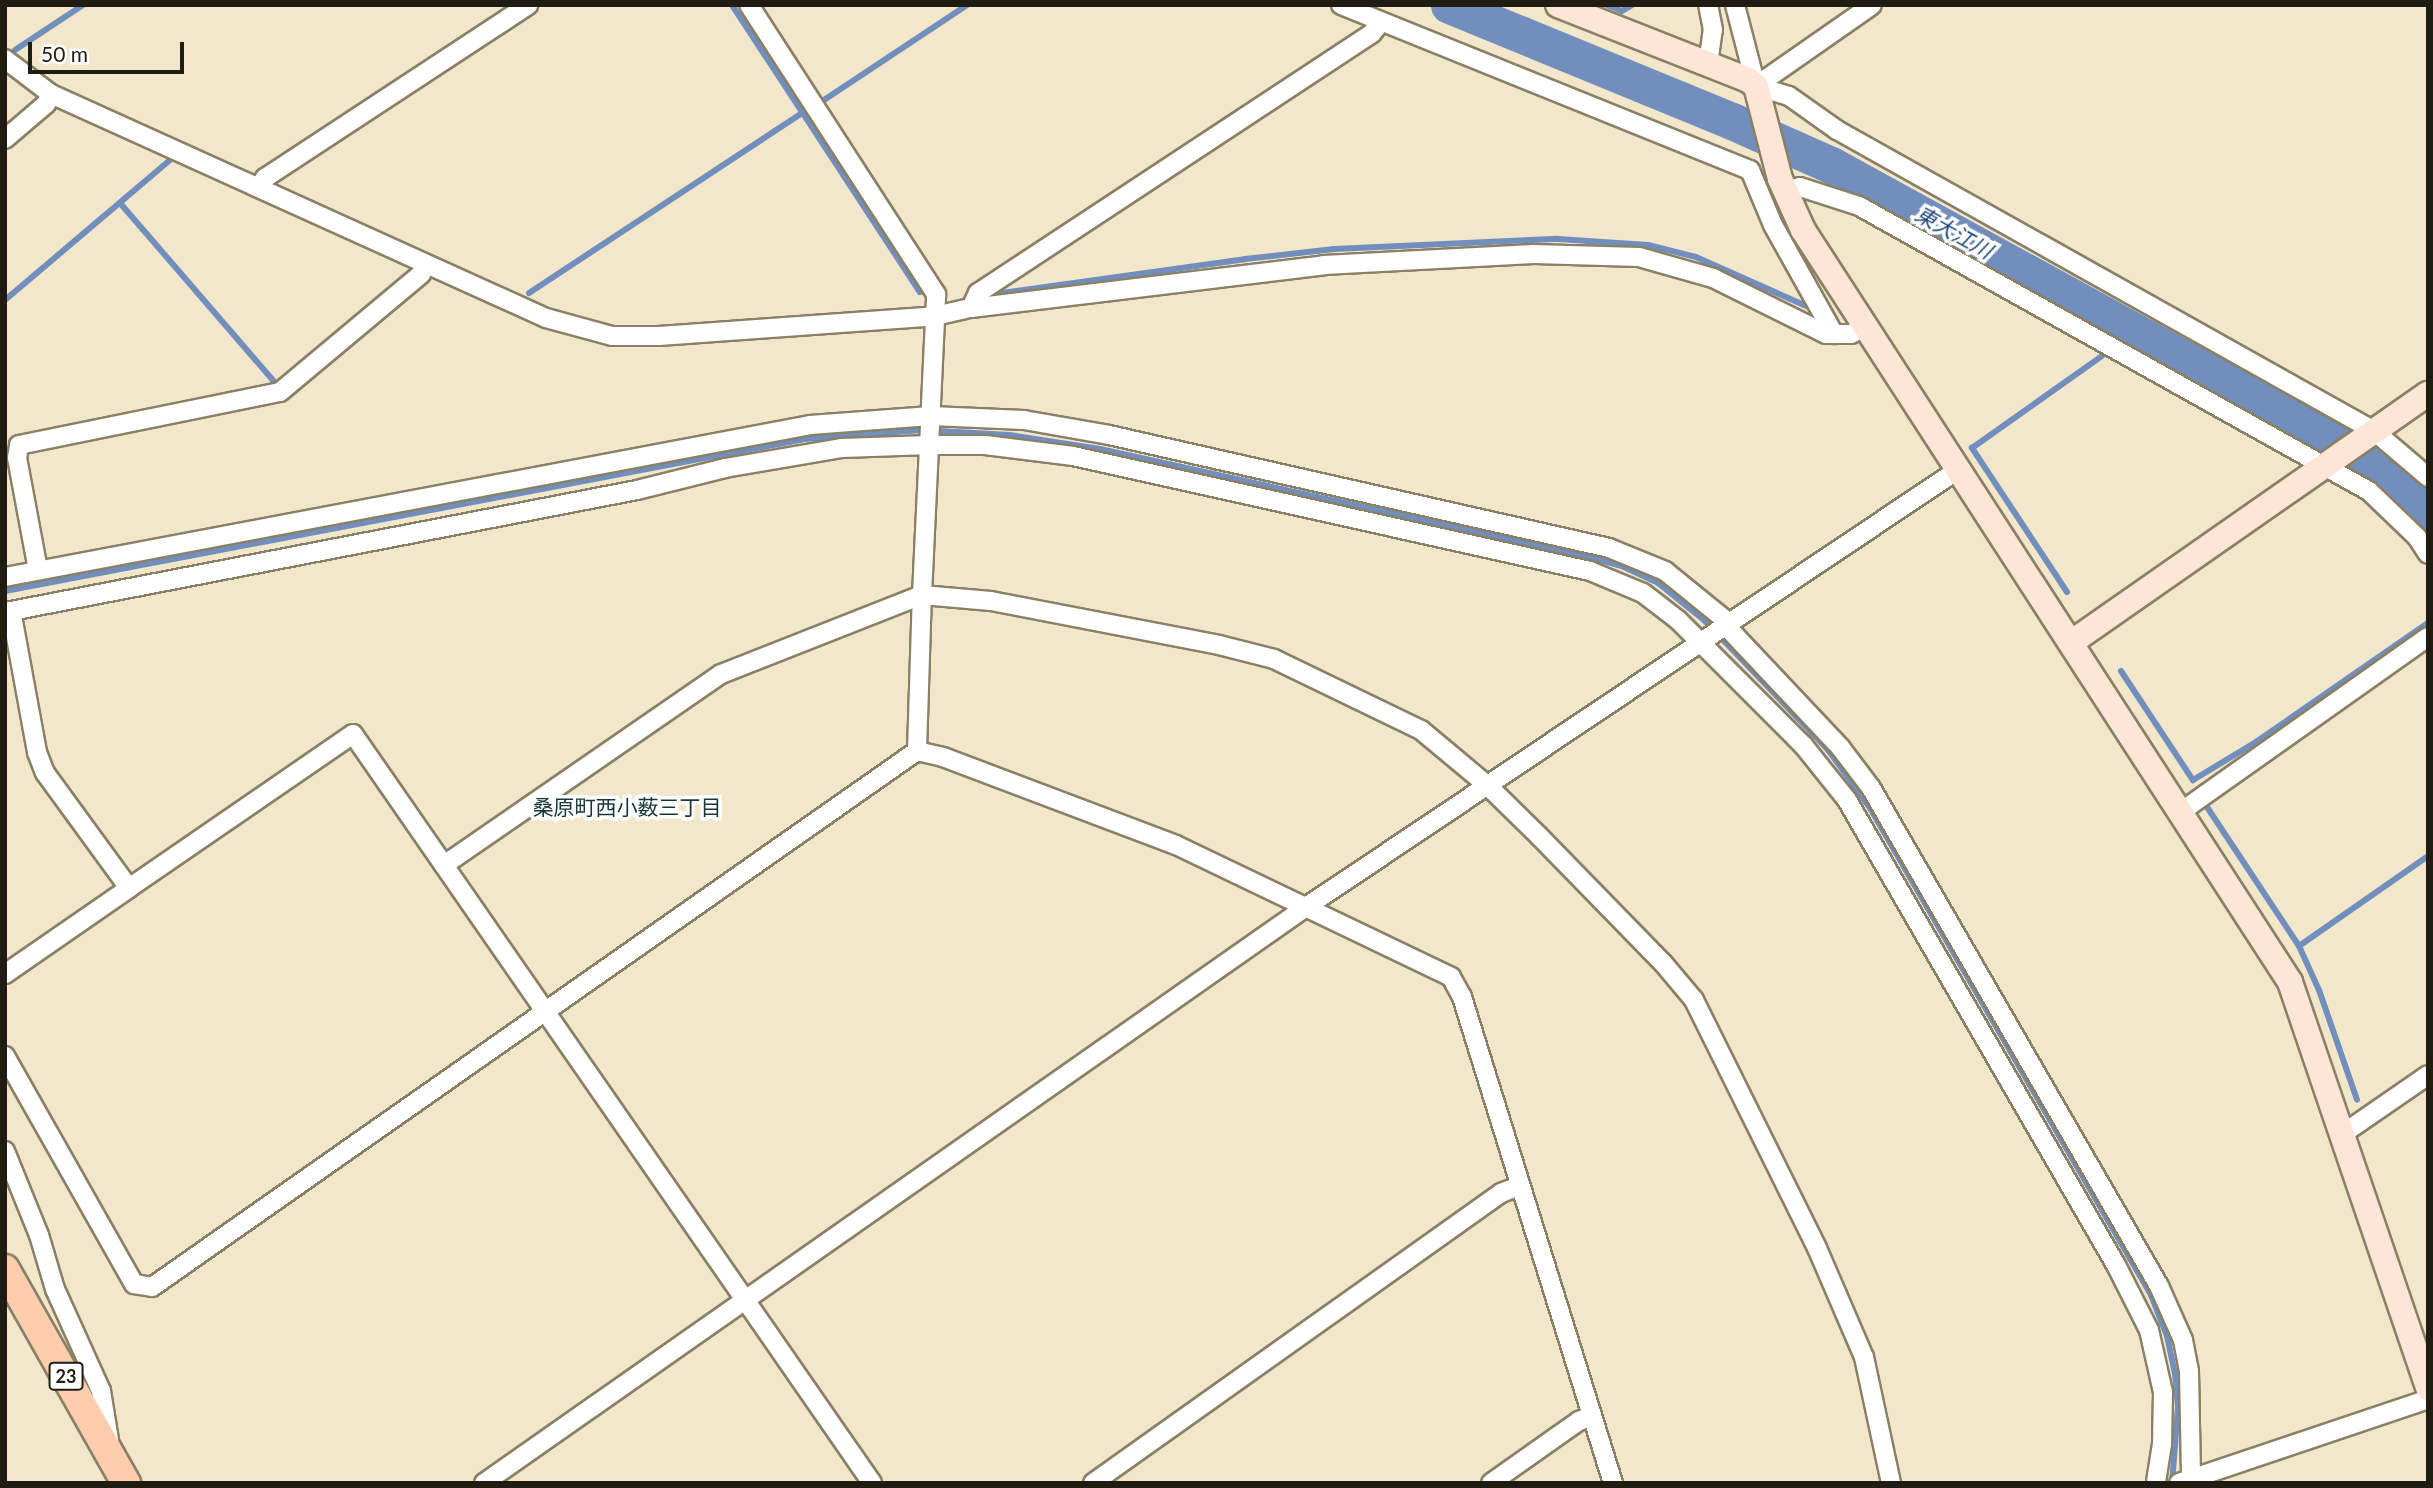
<!DOCTYPE html>
<meta charset="utf-8">
<style>
body{margin:0}
#map{position:relative;width:2433px;height:1488px;overflow:hidden;background:#f3e7cb;font-family:Lato,"Noto Sans JP",sans-serif}
div>[style]{position:absolute}
[style*='--x']{left:calc(var(--x)*1px);top:calc(var(--y)*1px);width:calc(var(--w)*1px);rotate:calc(var(--a)*1deg)}
.stream>*{height:6px;margin:-3px;padding:0 3px;transform-origin:3px;border-radius:3px;background:#718ebc}
.river>*{height:37px;margin:-18.5px;padding:0 18.5px;transform-origin:18.5px;border-radius:18.5px;background:#718ebc}
.roads{filter:drop-shadow(2px 0 #8a8066) drop-shadow(-2px 0 #8a8066) drop-shadow(0 2px #8a8066) drop-shadow(0 -2px #8a8066)}
.street>*{height:18px;margin:-9px;padding:0 9px;transform-origin:9px;border-radius:9px;background:#fff}
.secondary>*{height:24px;margin:-12px;padding:0 12px;transform-origin:12px;border-radius:12px;background:#fee6d6}
.primary>*{height:28px;margin:-14px;padding:0 14px;transform-origin:14px;border-radius:14px;background:#fdcdad}
span{translate:-50% -50%;white-space:nowrap;text-align:center;line-height:1.15;-webkit-text-stroke:7px #fff;paint-order:stroke}
.shield-label span{padding:2px 5px;background:#fff;border:2px solid;border-radius:5px;-webkit-text-stroke-width:0}
.shield-label{font-size:18px;color:#201c12;font-weight:700}
.water-label{font-size:21px;color:#1e447e;font-style:italic}
.neighbourhood-label{font-size:21px;color:#153735}
.frame{position:absolute;inset:0;border:7px solid #201c12;pointer-events:none}
.scale{position:absolute;left:28px;top:42px;width:156px;height:32px;box-sizing:border-box;border:4px solid #201c12;border-top:0;padding-left:9px;font-size:21px;line-height:24px;white-space:nowrap;color:#201c12;-webkit-text-stroke:5px #fff;paint-order:stroke}
</style>
<div id="map">
<div class="stream">
<div style="--x:732;--y:5;--w:343;--a:56.8"></div>
<div style="--x:1607;--y:5;--w:16;--a:22"></div>
<div style="--x:1622;--y:11;--w:12;--a:-31"></div>
<div style="--x:15;--y:50;--w:82;--a:-33.5"></div>
<div style="--x:821;--y:102;--w:175;--a:-33.6"></div>
<div style="--x:120;--y:203;--w:240;--a:49.2"></div>
<div style="--x:529;--y:293;--w:329;--a:-33.4"></div>
<div style="--x:987;--y:295;--w:260;--a:-7.9"></div>
<div style="--x:1245;--y:259;--w:90;--a:-6.4"></div>
<div style="--x:1334;--y:249;--w:224;--a:-2.6"></div>
<div style="--x:1558;--y:239;--w:90;--a:3.8"></div>
<div style="--x:1648;--y:245;--w:49;--a:14"></div>
<div style="--x:1696;--y:257;--w:120;--a:24"></div>
<div style="--x:5;--y:300;--w:216;--a:-40.3"></div>
<div style="--x:5;--y:591;--w:814;--a:-10.76"></div>
<div style="--x:805;--y:439;--w:117;--a:-4.4"></div>
<div style="--x:922;--y:430;--w:87;--a:3.3"></div>
<div style="--x:1009;--y:435;--w:92;--a:8.7"></div>
<div style="--x:1100;--y:449;--w:502;--a:12.43"></div>
<div style="--x:1590;--y:557;--w:35;--a:16"></div>
<div style="--x:1624;--y:567;--w:38;--a:25"></div>
<div style="--x:1658;--y:583;--w:59;--a:38.8"></div>
<div style="--x:1704;--y:620;--w:181;--a:46.3"></div>
<div style="--x:1829;--y:751;--w:70;--a:54.3"></div>
<div style="--x:1870;--y:808;--w:562;--a:60.01"></div>
<div style="--x:2151;--y:1295;--w:44;--a:68.7"></div>
<div style="--x:2167;--y:1336;--w:38;--a:78"></div>
<div style="--x:2175;--y:1373;--w:34;--a:85"></div>
<div style="--x:2178;--y:1407;--w:76;--a:94.5"></div>
<div style="--x:2067;--y:592;--w:173;--a:-123.4"></div>
<div style="--x:1972;--y:448;--w:159;--a:-35.3"></div>
<div style="--x:2121;--y:671;--w:131;--a:56.6"></div>
<div style="--x:2193;--y:780;--w:74;--a:-31.1"></div>
<div style="--x:2256;--y:742;--w:209;--a:-34.7"></div>
<div style="--x:2207;--y:807;--w:167;--a:56.5"></div>
<div style="--x:2299;--y:946;--w:48;--a:65.6"></div>
<div style="--x:2319;--y:990;--w:116;--a:70.9"></div>
<div style="--x:2299;--y:946;--w:157;--a:-34.9"></div>
</div>
<div class="river">
<div style="--x:1449;--y:5;--w:306;--a:22.3"></div>
<div style="--x:1732;--y:121;--w:108;--a:24"></div>
<div style="--x:1831;--y:165;--w:566;--a:28.74"></div>
<div style="--x:2327;--y:437;--w:83;--a:32.7"></div>
<div style="--x:2397;--y:482;--w:46;--a:47.6"></div>
</div>
<div class="roads">
<div class="street">
<div style="--x:1341;--y:5;--w:441;--a:22"></div>
<div style="--x:1750;--y:170;--w:60;--a:67.3"></div>
<div style="--x:1773;--y:225;--w:125;--a:60.8"></div>
<div style="--x:1735;--y:5;--w:84;--a:75.5"></div>
<div style="--x:5;--y:59;--w:58;--a:37.3"></div>
<div style="--x:51;--y:94;--w:543;--a:24.35"></div>
<div style="--x:546;--y:318;--w:68;--a:15.3"></div>
<div style="--x:612;--y:336;--w:47;--a:0"></div>
<div style="--x:659;--y:336;--w:277;--a:-4.1"></div>
<div style="--x:935;--y:316;--w:37;--a:-13"></div>
<div style="--x:971;--y:308;--w:356;--a:-6.9"></div>
<div style="--x:1324;--y:265;--w:210;--a:-3"></div>
<div style="--x:1534;--y:254;--w:105;--a:1.6"></div>
<div style="--x:1639;--y:257;--w:77;--a:15.8"></div>
<div style="--x:1713;--y:278;--w:126;--a:26.4"></div>
<div style="--x:1826;--y:334;--w:25;--a:0"></div>
<div style="--x:1851;--y:334;--w:17;--a:-28"></div>
<div style="--x:1708;--y:64;--w:34;--a:-82"></div>
<div style="--x:1713;--y:30;--w:25;--a:-101"></div>
<div style="--x:1756;--y:86;--w:34;--a:17"></div>
<div style="--x:1789;--y:96;--w:59;--a:35.3"></div>
<div style="--x:1837;--y:130;--w:616;--a:29.27"></div>
<div style="--x:2374;--y:431;--w:71;--a:40.4"></div>
<div style="--x:1756;--y:86;--w:141;--a:-34.9"></div>
<div style="--x:5;--y:139;--w:54;--a:-40.5"></div>
<div style="--x:46;--y:104;--w:11;--a:-63"></div>
<div style="--x:259;--y:187;--w:11;--a:-56"></div>
<div style="--x:265;--y:178;--w:315;--a:-33.3"></div>
<div style="--x:1784;--y:191;--w:16;--a:-14"></div>
<div style="--x:1800;--y:187;--w:62;--a:17.9"></div>
<div style="--x:1859;--y:206;--w:584;--a:29.2"></div>
<div style="--x:2369;--y:491;--w:66;--a:43.8"></div>
<div style="--x:2417;--y:537;--w:20;--a:57"></div>
<div style="--x:971;--y:308;--w:17;--a:-65"></div>
<div style="--x:978;--y:293;--w:472;--a:-33.4"></div>
<div style="--x:1372;--y:33;--w:14;--a:-51"></div>
<div style="--x:38;--y:570;--w:114;--a:-100.6"></div>
<div style="--x:17;--y:458;--w:13;--a:-81"></div>
<div style="--x:19;--y:445;--w:266;--a:-11.5"></div>
<div style="--x:280;--y:392;--w:184;--a:-39.9"></div>
<div style="--x:421;--y:274;--w:11;--a:-63"></div>
<div style="--x:5;--y:577;--w:819;--a:-10.69"></div>
<div style="--x:810;--y:425;--w:121;--a:-4.3"></div>
<div style="--x:931;--y:416;--w:93;--a:2.5"></div>
<div style="--x:1024;--y:420;--w:86;--a:10"></div>
<div style="--x:1109;--y:435;--w:513;--a:12.73"></div>
<div style="--x:1609;--y:548;--w:61;--a:22.3"></div>
<div style="--x:1665;--y:571;--w:81;--a:39"></div>
<div style="--x:1725;--y:625;--w:168;--a:46.7"></div>
<div style="--x:1840;--y:747;--w:51;--a:52.9"></div>
<div style="--x:1871;--y:788;--w:575;--a:59.96"></div>
<div style="--x:2159;--y:1286;--w:59;--a:66"></div>
<div style="--x:2183;--y:1340;--w:32;--a:79"></div>
<div style="--x:2189;--y:1371;--w:108;--a:88.9"></div>
<div style="--x:917;--y:751;--w:156;--a:-88.2"></div>
<div style="--x:922;--y:595;--w:69;--a:5"></div>
<div style="--x:991;--y:601;--w:232;--a:10.9"></div>
<div style="--x:1219;--y:645;--w:57;--a:14.3"></div>
<div style="--x:1274;--y:659;--w:163;--a:25.8"></div>
<div style="--x:1421;--y:730;--w:86;--a:39.8"></div>
<div style="--x:1487;--y:785;--w:73;--a:44.4"></div>
<div style="--x:1539;--y:836;--w:177;--a:45.7"></div>
<div style="--x:1663;--y:963;--w:48;--a:50"></div>
<div style="--x:1694;--y:1000;--w:277;--a:63.6"></div>
<div style="--x:1817;--y:1248;--w:119;--a:66.7"></div>
<div style="--x:1864;--y:1357;--w:129;--a:77.9"></div>
<div style="--x:2182;--y:811;--w:301;--a:-35.3"></div>
<div style="--x:444;--y:865;--w:336;--a:-34.6"></div>
<div style="--x:721;--y:674;--w:216;--a:-21.5"></div>
<div style="--x:922;--y:595;--w:301;--a:-87.3"></div>
<div style="--x:936;--y:294;--w:344;--a:-122.9"></div>
<div style="--x:5;--y:974;--w:151;--a:-34.7"></div>
<div style="--x:5;--y:1056;--w:262;--a:60.5"></div>
<div style="--x:134;--y:1284;--w:18;--a:9"></div>
<div style="--x:152;--y:1287;--w:934;--a:-35.02"></div>
<div style="--x:917;--y:751;--w:27;--a:13"></div>
<div style="--x:943;--y:757;--w:249;--a:20.7"></div>
<div style="--x:1176;--y:845;--w:305;--a:25.6"></div>
<div style="--x:1451;--y:977;--w:23;--a:61"></div>
<div style="--x:1462;--y:997;--w:509;--a:72.74"></div>
<div style="--x:2344;--y:1133;--w:102;--a:-34.6"></div>
<div style="--x:5;--y:1151;--w:91;--a:68"></div>
<div style="--x:39;--y:1235;--w:56;--a:73.5"></div>
<div style="--x:55;--y:1289;--w:112;--a:65.7"></div>
<div style="--x:101;--y:1391;--w:50;--a:80.7"></div>
<div style="--x:484;--y:1483;--w:1004;--a:-35.02"></div>
<div style="--x:1306;--y:907;--w:786;--a:-33.85"></div>
<div style="--x:872;--y:1483;--w:911;--a:-124.72"></div>
<div style="--x:353;--y:734;--w:272;--a:145.5"></div>
<div style="--x:129;--y:888;--w:142;--a:-126.1"></div>
<div style="--x:45;--y:773;--w:22;--a:-111"></div>
<div style="--x:37;--y:752;--w:143;--a:-100.4"></div>
<div style="--x:11;--y:611;--w:638;--a:-10.94"></div>
<div style="--x:637;--y:490;--w:91;--a:-14"></div>
<div style="--x:725;--y:468;--w:119;--a:-9.7"></div>
<div style="--x:842;--y:448;--w:88;--a:-2"></div>
<div style="--x:930;--y:445;--w:55;--a:0"></div>
<div style="--x:985;--y:445;--w:89;--a:7.1"></div>
<div style="--x:1073;--y:456;--w:530;--a:12.54"></div>
<div style="--x:1590;--y:571;--w:57;--a:22.5"></div>
<div style="--x:1643;--y:593;--w:44;--a:37.6"></div>
<div style="--x:1678;--y:620;--w:177;--a:45"></div>
<div style="--x:1803;--y:745;--w:70;--a:51.3"></div>
<div style="--x:1847;--y:800;--w:537;--a:59.95"></div>
<div style="--x:2116;--y:1265;--w:73;--a:63.1"></div>
<div style="--x:2149;--y:1330;--w:64;--a:77.3"></div>
<div style="--x:2163;--y:1392;--w:52;--a:91.1"></div>
<div style="--x:2162;--y:1444;--w:39;--a:99"></div>
<div style="--x:1093;--y:1483;--w:501;--a:-35.4"></div>
<div style="--x:1501;--y:1193;--w:19;--a:-21"></div>
<div style="--x:1491;--y:1483;--w:108;--a:-35.2"></div>
<div style="--x:1579;--y:1421;--w:14;--a:-21"></div>
<div style="--x:2179;--y:1483;--w:263;--a:-18.6"></div>
</div>
<div class="secondary">
<div style="--x:1558;--y:5;--w:204;--a:21.5"></div>
<div style="--x:1748;--y:80;--w:10;--a:37"></div>
<div style="--x:1756;--y:86;--w:96;--a:75.5"></div>
<div style="--x:1780;--y:179;--w:56;--a:65.7"></div>
<div style="--x:1803;--y:230;--w:896;--a:57.07"></div>
<div style="--x:2290;--y:982;--w:429;--a:71.2"></div>
<div style="--x:2072;--y:642;--w:434;--a:-34.9"></div>
</div>
<div class="primary">
<div style="--x:5;--y:1269;--w:246;--a:60.5"></div>
</div>
</div>
<div class="shield-label">
<span style="left:66px;top:1376px">23</span>
</div>
<div class="water-label">
<span style="left:1954px;top:232px;rotate:29deg">東大江川</span>
</div>
<div class="neighbourhood-label">
<span style="left:627px;top:807px">桑原町西小薮三丁目</span>
</div>
<div class="frame"></div>
<div class="scale">50 m</div>
</div>
